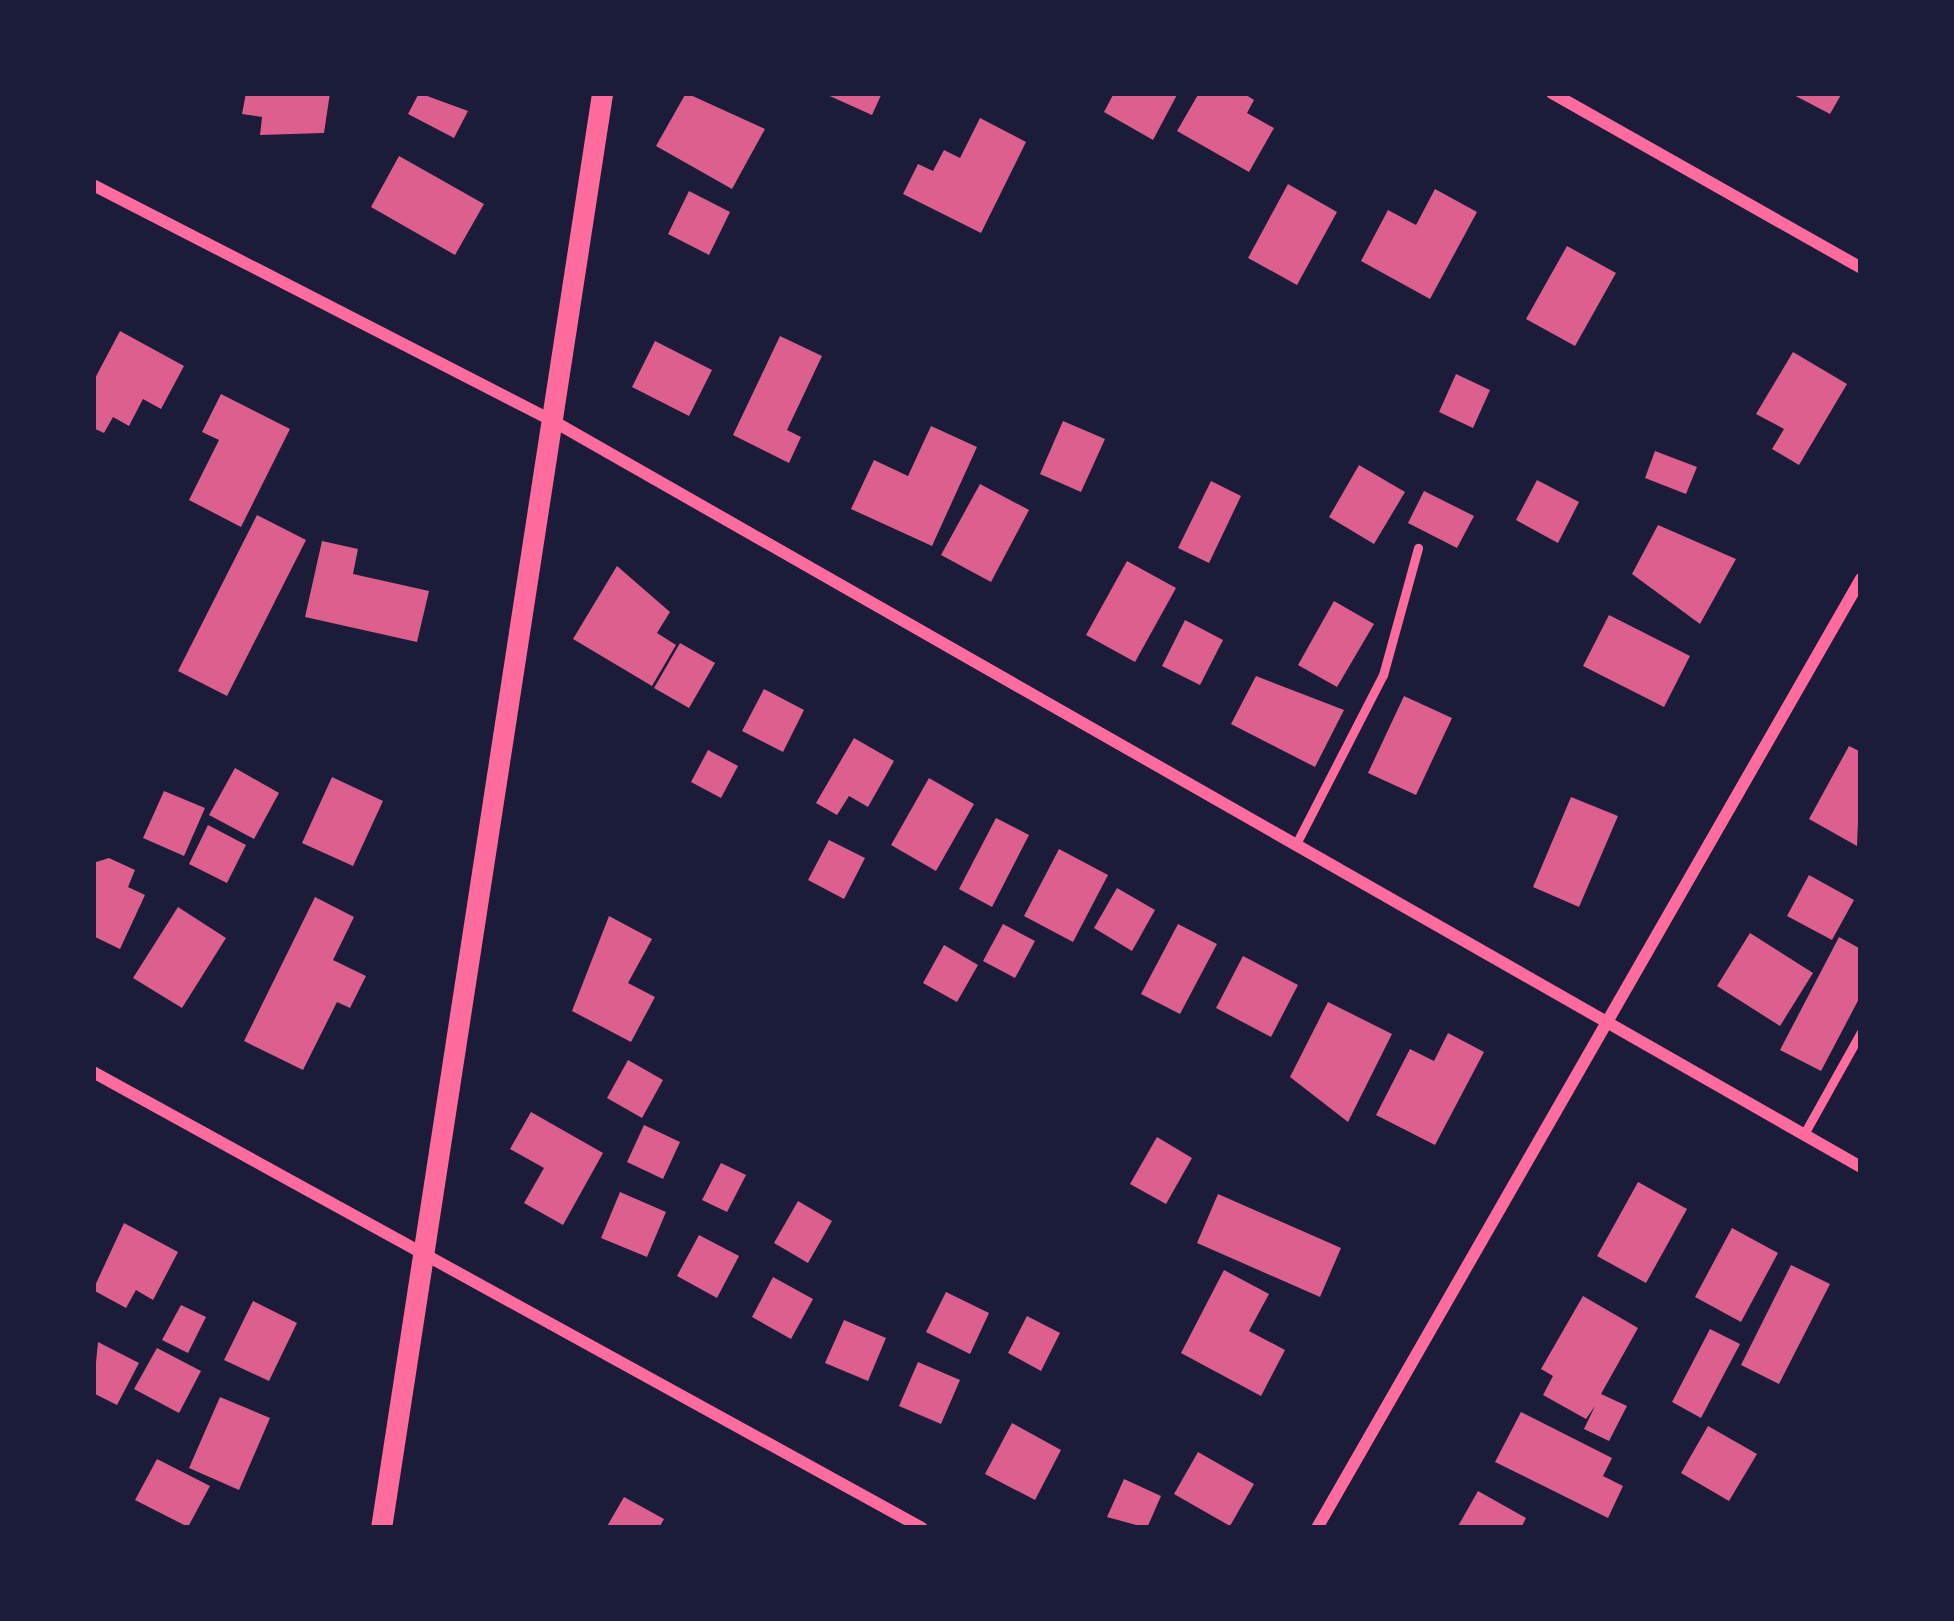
<!DOCTYPE html>
<style>
body{margin:0}
#map{position:relative;width:1954px;height:1621px;overflow:hidden;background:#1b1b3a;font-family:Rubik,sans-serif}
div>[style]{position:absolute}
[style*='--x']{left:calc(var(--x)*1px);top:calc(var(--y)*1px);width:calc(var(--w)*1px);rotate:calc(var(--a)*1deg)}
.building>*{inset:0;background:#dd5f8e}
.service>*{height:9px;margin:-4.5px;padding:0 4.5px;transform-origin:4.5px;border-radius:4.5px;background:#ff6b9d}
.minor>*{height:12px;margin:-6px;padding:0 6px;transform-origin:6px;border-radius:6px;background:#ff6b9d}
.tertiary>*{height:21px;margin:-10.5px;padding:0 10.5px;transform-origin:10.5px;border-radius:10.5px;background:#ff6b9d}
span{translate:-50% -50%;white-space:nowrap;text-align:center;line-height:1.15;-webkit-text-stroke:10px #1b1b3a;paint-order:stroke}
.frame{position:absolute;inset:0;border:96px solid #1b1b3a;pointer-events:none}
</style>
<div id="map">
<div class="building">
<div style="clip-path:polygon(246px 93px,330px 93px,324px 133px,260px 135px,262px 117px,242px 114px)"></div>
<div style="clip-path:polygon(419px 93px,468px 111px,454px 138px,408px 114px)"></div>
<div style="clip-path:polygon(686px 93px,765px 129px,732px 189px,656px 146px)"></div>
<div style="clip-path:polygon(823px 93px,882px 93px,872px 115px)"></div>
<div style="clip-path:polygon(1114px 93px,1178px 93px,1153px 140px,1104px 112px)"></div>
<div style="clip-path:polygon(1199px 93px,1243px 93px,1254px 100px,1247px 113px,1274px 128px,1249px 172px,1177px 131px)"></div>
<div style="clip-path:polygon(1790px 93px,1842px 93px,1830px 114px)"></div>
<div style="clip-path:polygon(980px 118px,1026px 142px,981px 233px,903px 194px,918px 164px,933px 171px,944px 150px,960px 158px)"></div>
<div style="clip-path:polygon(399px 156px,484px 204px,455px 255px,371px 207px)"></div>
<div style="clip-path:polygon(1288px 184px,1337px 212px,1297px 285px,1248px 258px)"></div>
<div style="clip-path:polygon(1435px 189px,1477px 212px,1430px 299px,1361px 261px,1388px 210px,1416px 225px)"></div>
<div style="clip-path:polygon(689px 191px,730px 212px,709px 255px,668px 234px)"></div>
<div style="clip-path:polygon(1567px 246px,1616px 273px,1575px 346px,1526px 319px)"></div>
<div style="clip-path:polygon(120px 331px,184px 366px,161px 409px,143px 399px,129px 426px,113px 417px,104px 433px,93px 428px,93px 382px)"></div>
<div style="clip-path:polygon(780px 336px,822px 356px,787px 430px,801px 437px,789px 463px,733px 435px)"></div>
<div style="clip-path:polygon(655px 341px,712px 370px,689px 416px,632px 387px)"></div>
<div style="clip-path:polygon(1793px 352px,1847px 384px,1799px 465px,1772px 449px,1784px 429px,1756px 414px)"></div>
<div style="clip-path:polygon(1456px 374px,1490px 390px,1473px 428px,1439px 412px)"></div>
<div style="clip-path:polygon(221px 394px,290px 429px,241px 527px,189px 500px,219px 440px,202px 432px)"></div>
<div style="clip-path:polygon(1063px 421px,1105px 439px,1081px 492px,1040px 474px)"></div>
<div style="clip-path:polygon(931px 426px,977px 447px,932px 546px,851px 509px,874px 460px,908px 476px)"></div>
<div style="clip-path:polygon(1655px 451px,1697px 467px,1686px 494px,1645px 478px)"></div>
<div style="clip-path:polygon(1359px 465px,1405px 492px,1374px 544px,1329px 517px)"></div>
<div style="clip-path:polygon(1537px 480px,1579px 502px,1558px 543px,1516px 520px)"></div>
<div style="clip-path:polygon(1211px 481px,1241px 496px,1209px 563px,1178px 548px)"></div>
<div style="clip-path:polygon(980px 484px,1029px 510px,991px 582px,941px 555px)"></div>
<div style="clip-path:polygon(1424px 491px,1474px 516px,1457px 548px,1408px 523px)"></div>
<div style="clip-path:polygon(257px 515px,306px 540px,227px 696px,178px 671px)"></div>
<div style="clip-path:polygon(1658px 525px,1736px 559px,1700px 624px,1632px 574px)"></div>
<div style="clip-path:polygon(322px 541px,358px 549px,353px 574px,429px 591px,417px 642px,305px 617px)"></div>
<div style="clip-path:polygon(1127px 561px,1176px 588px,1135px 662px,1086px 635px)"></div>
<div style="clip-path:polygon(617px 566px,670px 612px,657px 633px,676px 645px,652px 686px,573px 639px)"></div>
<div style="clip-path:polygon(1334px 601px,1374px 624px,1337px 687px,1298px 665px)"></div>
<div style="clip-path:polygon(1609px 615px,1690px 656px,1664px 707px,1583px 666px)"></div>
<div style="clip-path:polygon(1185px 620px,1223px 640px,1200px 685px,1162px 666px)"></div>
<div style="clip-path:polygon(680px 643px,715px 663px,689px 708px,654px 688px)"></div>
<div style="clip-path:polygon(1256px 676px,1344px 710px,1315px 767px,1231px 724px)"></div>
<div style="clip-path:polygon(764px 689px,804px 710px,783px 752px,742px 731px)"></div>
<div style="clip-path:polygon(1404px 696px,1452px 718px,1416px 795px,1368px 773px)"></div>
<div style="clip-path:polygon(854px 738px,894px 761px,868px 807px,849px 796px,837px 815px,816px 803px)"></div>
<div style="clip-path:polygon(1849px 746px,1861px 752px,1857px 846px,1809px 819px)"></div>
<div style="clip-path:polygon(708px 750px,738px 766px,721px 798px,691px 782px)"></div>
<div style="clip-path:polygon(235px 768px,279px 793px,254px 839px,209px 815px)"></div>
<div style="clip-path:polygon(332px 777px,383px 801px,353px 866px,302px 843px)"></div>
<div style="clip-path:polygon(929px 778px,974px 804px,936px 871px,891px 845px)"></div>
<div style="clip-path:polygon(164px 791px,205px 808px,184px 856px,143px 838px)"></div>
<div style="clip-path:polygon(1571px 797px,1618px 816px,1579px 907px,1533px 887px)"></div>
<div style="clip-path:polygon(996px 818px,1029px 835px,992px 907px,959px 889px)"></div>
<div style="clip-path:polygon(208px 825px,246px 845px,227px 883px,189px 864px)"></div>
<div style="clip-path:polygon(829px 840px,865px 858px,844px 899px,808px 880px)"></div>
<div style="clip-path:polygon(1059px 849px,1108px 875px,1073px 942px,1024px 916px)"></div>
<div style="clip-path:polygon(109px 858px,135px 870px,128px 887px,145px 895px,120px 949px,93px 936px,93px 863px)"></div>
<div style="clip-path:polygon(1809px 875px,1854px 900px,1832px 940px,1787px 916px)"></div>
<div style="clip-path:polygon(1117px 888px,1155px 910px,1132px 951px,1094px 928px)"></div>
<div style="clip-path:polygon(315px 897px,354px 917px,333px 960px,366px 976px,350px 1008px,337px 1002px,303px 1070px,244px 1041px)"></div>
<div style="clip-path:polygon(178px 907px,226px 938px,182px 1008px,133px 978px)"></div>
<div style="clip-path:polygon(609px 916px,652px 939px,628px 983px,655px 997px,631px 1042px,572px 1011px)"></div>
<div style="clip-path:polygon(1003px 924px,1035px 941px,1015px 978px,983px 961px)"></div>
<div style="clip-path:polygon(1178px 924px,1217px 944px,1180px 1014px,1141px 994px)"></div>
<div style="clip-path:polygon(1750px 933px,1813px 973px,1780px 1026px,1717px 986px)"></div>
<div style="clip-path:polygon(1839px 937px,1861px 949px,1861px 995px,1821px 1071px,1780px 1050px)"></div>
<div style="clip-path:polygon(944px 945px,978px 965px,957px 1002px,923px 983px)"></div>
<div style="clip-path:polygon(1243px 956px,1298px 985px,1271px 1037px,1216px 1008px)"></div>
<div style="clip-path:polygon(1328px 1002px,1392px 1034px,1348px 1122px,1290px 1077px)"></div>
<div style="clip-path:polygon(1448px 1033px,1484px 1052px,1435px 1145px,1376px 1115px,1410px 1049px,1434px 1061px)"></div>
<div style="clip-path:polygon(628px 1060px,663px 1080px,642px 1118px,607px 1098px)"></div>
<div style="clip-path:polygon(531px 1112px,603px 1153px,563px 1225px,524px 1203px,544px 1168px,510px 1149px)"></div>
<div style="clip-path:polygon(644px 1125px,680px 1142px,663px 1179px,627px 1162px)"></div>
<div style="clip-path:polygon(1157px 1137px,1192px 1158px,1166px 1204px,1130px 1184px)"></div>
<div style="clip-path:polygon(721px 1163px,746px 1175px,727px 1212px,702px 1200px)"></div>
<div style="clip-path:polygon(1638px 1182px,1687px 1209px,1646px 1283px,1597px 1256px)"></div>
<div style="clip-path:polygon(620px 1192px,666px 1212px,647px 1257px,601px 1238px)"></div>
<div style="clip-path:polygon(1218px 1194px,1341px 1248px,1320px 1297px,1197px 1243px)"></div>
<div style="clip-path:polygon(798px 1201px,832px 1221px,808px 1263px,774px 1243px)"></div>
<div style="clip-path:polygon(124px 1223px,178px 1252px,153px 1300px,136px 1290px,126px 1308px,93px 1290px)"></div>
<div style="clip-path:polygon(1732px 1228px,1778px 1253px,1741px 1322px,1695px 1297px)"></div>
<div style="clip-path:polygon(699px 1235px,739px 1256px,717px 1298px,677px 1276px)"></div>
<div style="clip-path:polygon(1791px 1265px,1830px 1284px,1779px 1384px,1741px 1365px)"></div>
<div style="clip-path:polygon(1224px 1270px,1269px 1294px,1249px 1331px,1285px 1350px,1261px 1396px,1181px 1353px)"></div>
<div style="clip-path:polygon(773px 1277px,813px 1299px,791px 1339px,752px 1317px)"></div>
<div style="clip-path:polygon(946px 1292px,989px 1313px,970px 1354px,926px 1332px)"></div>
<div style="clip-path:polygon(1583px 1296px,1638px 1328px,1601px 1394px,1627px 1406px,1609px 1441px,1584px 1429px,1595px 1406px,1586px 1419px,1543px 1395px,1553px 1376px,1541px 1369px)"></div>
<div style="clip-path:polygon(253px 1301px,297px 1323px,269px 1381px,224px 1360px)"></div>
<div style="clip-path:polygon(181px 1305px,206px 1317px,188px 1353px,162px 1340px)"></div>
<div style="clip-path:polygon(1027px 1316px,1060px 1333px,1041px 1371px,1008px 1353px)"></div>
<div style="clip-path:polygon(844px 1320px,886px 1338px,868px 1381px,825px 1363px)"></div>
<div style="clip-path:polygon(1710px 1329px,1740px 1344px,1701px 1418px,1672px 1402px)"></div>
<div style="clip-path:polygon(98px 1342px,139px 1363px,117px 1405px,93px 1393px)"></div>
<div style="clip-path:polygon(157px 1348px,201px 1371px,179px 1413px,134px 1389px)"></div>
<div style="clip-path:polygon(918px 1362px,960px 1380px,941px 1424px,899px 1406px)"></div>
<div style="clip-path:polygon(220px 1397px,270px 1418px,239px 1490px,189px 1468px)"></div>
<div style="clip-path:polygon(1521px 1412px,1612px 1458px,1603px 1476px,1623px 1486px,1608px 1518px,1495px 1462px)"></div>
<div style="clip-path:polygon(1012px 1423px,1061px 1450px,1035px 1500px,985px 1474px)"></div>
<div style="clip-path:polygon(1708px 1426px,1757px 1454px,1729px 1501px,1681px 1473px)"></div>
<div style="clip-path:polygon(1198px 1452px,1254px 1484px,1230px 1526px,1174px 1494px)"></div>
<div style="clip-path:polygon(157px 1459px,210px 1486px,188px 1527px,135px 1500px)"></div>
<div style="clip-path:polygon(1124px 1479px,1161px 1496px,1147px 1528px,1107px 1517px)"></div>
<div style="clip-path:polygon(1478px 1491px,1526px 1518px,1521px 1528px,1457px 1528px)"></div>
<div style="clip-path:polygon(624px 1497px,664px 1519px,659px 1528px,606px 1528px)"></div>
</div>
<div class="service">
<div style="--x:1296;--y:844;--w:190;--a:-62.8"></div>
<div style="--x:1383;--y:675;--w:132;--a:-74.6"></div>
<div style="--x:1804;--y:1134;--w:117;--a:-60.8"></div>
</div>
<div class="minor">
<div style="--x:1552;--y:93;--w:355;--a:29.5"></div>
<div style="--x:93;--y:185;--w:517;--a:27.16"></div>
<div style="--x:553;--y:421;--w:1506;--a:29.7"></div>
<div style="--x:93;--y:1072;--w:946;--a:28.81"></div>
<div style="--x:1317;--y:1528;--w:1094;--a:-60.18"></div>
</div>
<div class="tertiary">
<div style="--x:381;--y:1528;--w:1452;--a:-81.24"></div>
</div>
<div class="frame"></div>
</div>
